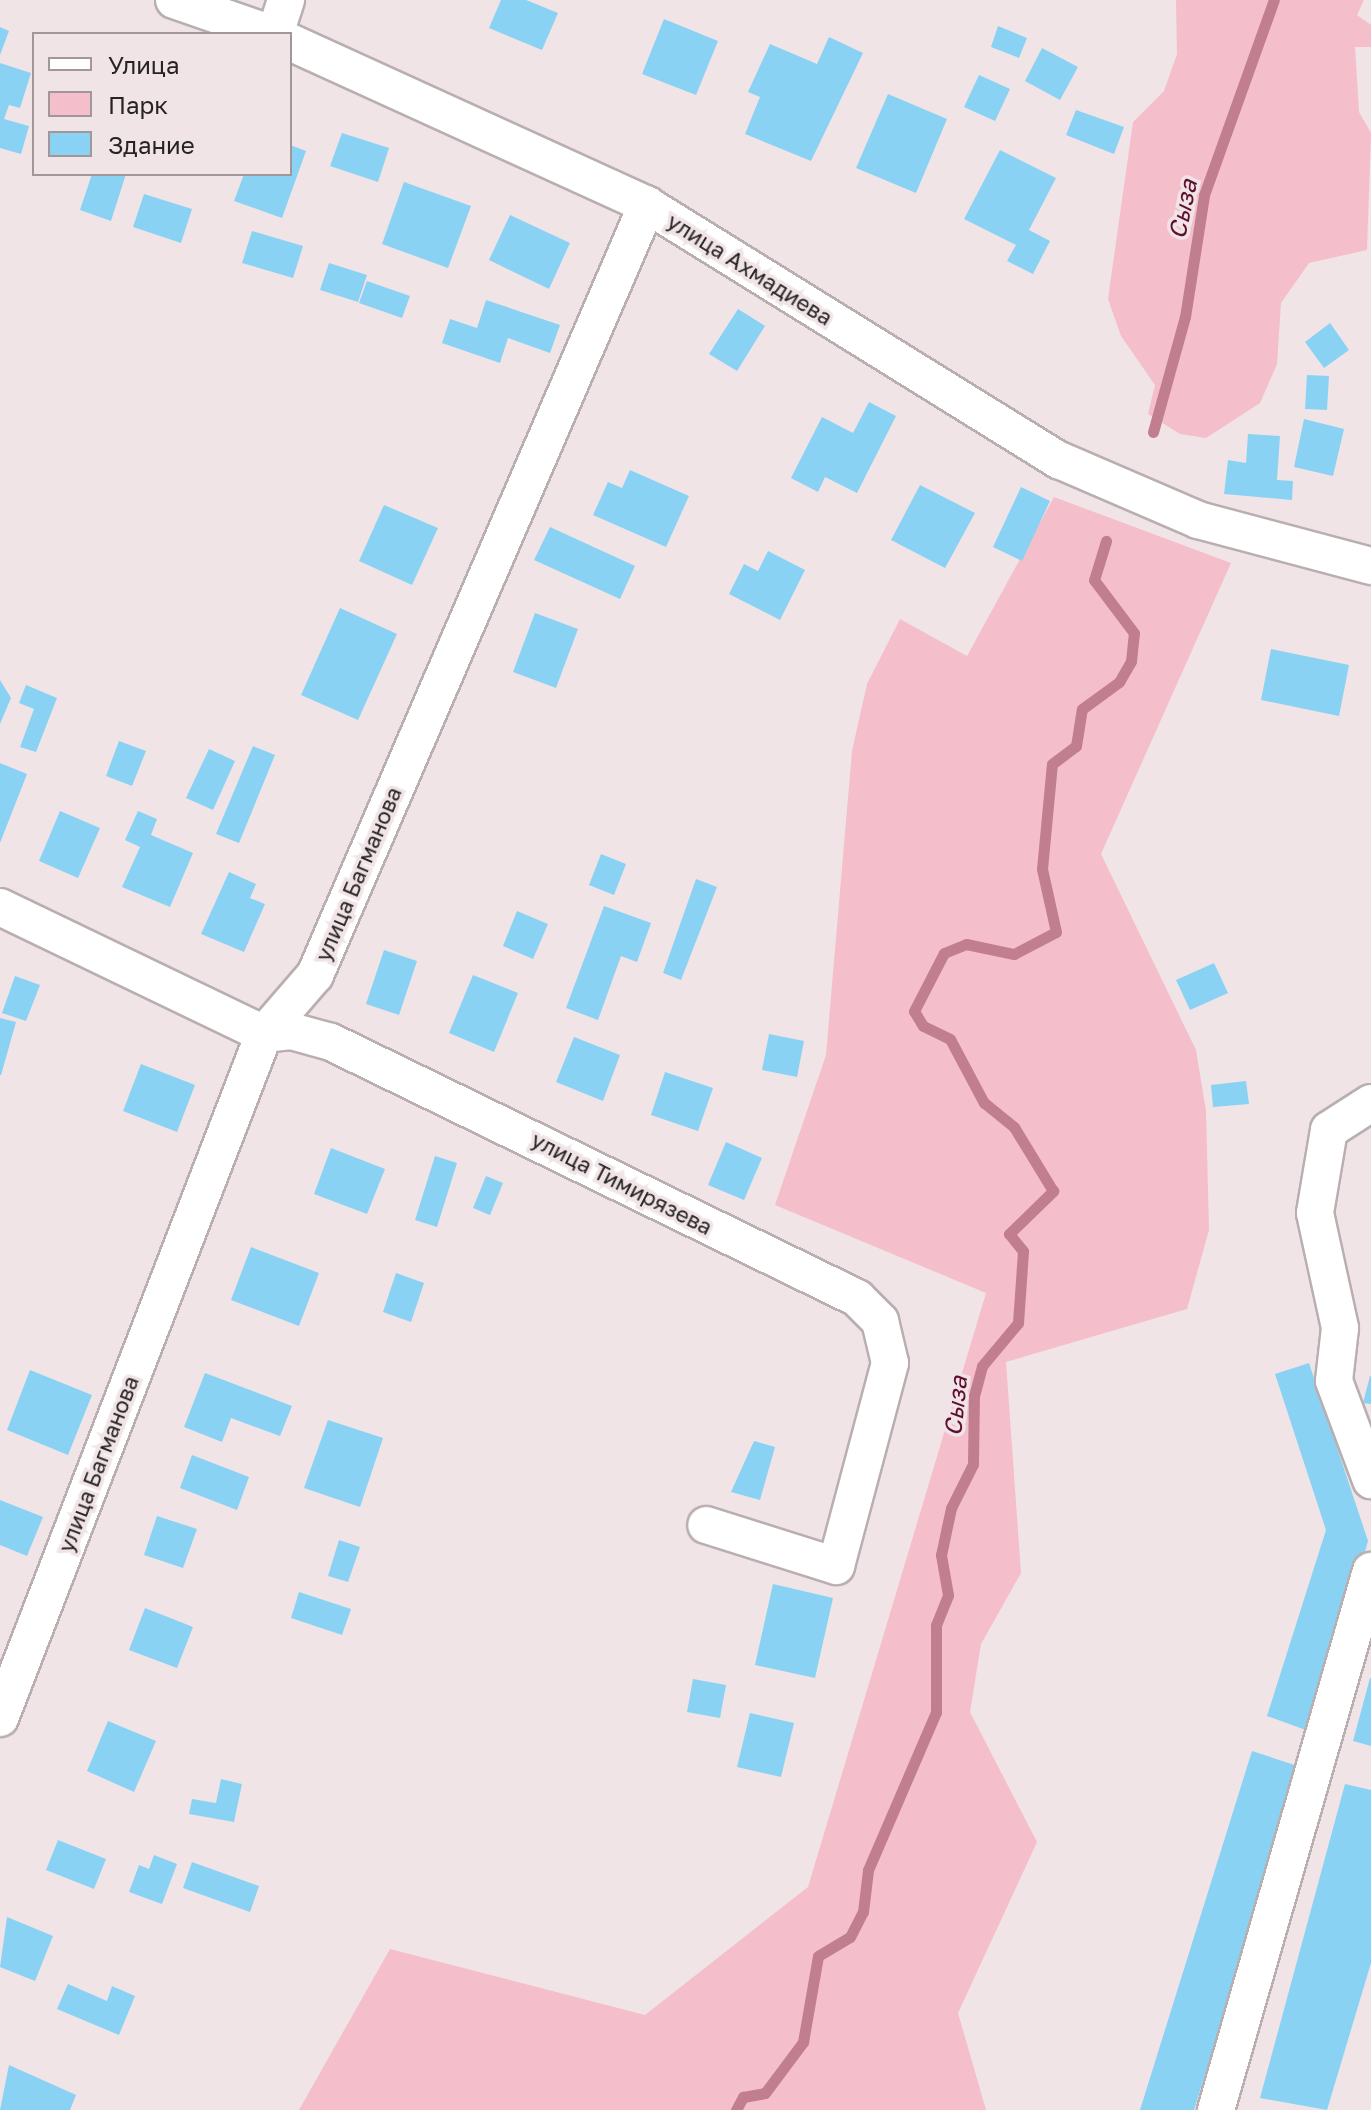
<!DOCTYPE html>
<meta charset="utf-8">
<style>
body{margin:0}
#map{position:relative;width:1371px;height:2110px;overflow:hidden;background:#f0e4e7;font-family:"Golos Text",sans-serif}
div>[style]{position:absolute}
[style*='--x']{left:calc(var(--x)*1px);top:calc(var(--y)*1px);width:calc(var(--w)*1px);rotate:calc(var(--a)*1deg)}
.green>*{inset:0;background:#f5becb}
.stream>*{height:11px;margin:-5.5px;padding:0 5.5px;transform-origin:5.5px;border-radius:5.5px;background:#c17e8f}
.building>*{inset:0;background:#8ad2f4}
.roads{filter:drop-shadow(2px 0 #b9aeb0) drop-shadow(-2px 0 #b9aeb0) drop-shadow(0 2px #b9aeb0) drop-shadow(0 -2px #b9aeb0)}
.minor>*{height:36px;margin:-18px;padding:0 18px;transform-origin:18px;border-radius:18px;background:#fff}
span{translate:-50% -50%;white-space:nowrap;text-align:center;line-height:1.15;-webkit-text-stroke:7px #f0e4e7;paint-order:stroke}
.street-label{font-size:22px;color:#272323}
.water-label{font-size:24px;color:#600e2f;font-style:italic}
.legend{position:absolute;left:32px;top:32px;width:260px;height:144px;box-sizing:border-box;background:#f0e4e7;border:2px solid #a09799;margin:0;padding:10px 14px;list-style:none;font-size:24px;color:#272323}
.legend li{display:flex;align-items:center;gap:16px;height:40px}
.legend b{width:40px;border:2px solid #a09799}
</style>
<div id="map">
<div class="green">
<div style="clip-path:polygon(1176px 0,1364px 0,1357px 15px,1371px 25px,1371px 47px,1355px 47px,1359px 112px,1371px 133px,1367px 250px,1309px 263px,1281px 303px,1277px 364px,1260px 403px,1206px 438px,1180px 434px,1148px 414px,1155px 385px,1121px 336px,1108px 299px,1133px 122px,1164px 91px,1177px 54px)"></div>
<div style="clip-path:polygon(1054px 497px,1231px 563px,1101px 854px,1196px 1050px,1206px 1111px,1209px 1230px,1187px 1309px,1006px 1362px,1021px 1573px,981px 1644px,970px 1712px,1037px 1842px,958px 2013px,986px 2110px,299px 2110px,390px 1949px,645px 2015px,808px 1887px,986px 1293px,775px 1205px,826px 1055px,852px 751px,867px 684px,900px 619px,967px 656px)"></div>
</div>
<div class="stream">
<div style="--x:1153;--y:432;--w:119;--a:-74.5"></div>
<div style="--x:1185;--y:317;--w:123;--a:-81.1"></div>
<div style="--x:1204;--y:195;--w:207;--a:-70.3"></div>
<div style="--x:736;--y:2110;--w:15;--a:-62"></div>
<div style="--x:743;--y:2097;--w:22;--a:-10"></div>
<div style="--x:765;--y:2093;--w:64;--a:-53.3"></div>
<div style="--x:803;--y:2042;--w:87;--a:-80.1"></div>
<div style="--x:818;--y:1956;--w:37;--a:-31"></div>
<div style="--x:850;--y:1937;--w:28;--a:-63"></div>
<div style="--x:863;--y:1912;--w:42;--a:-83.2"></div>
<div style="--x:868;--y:1870;--w:172;--a:-66.7"></div>
<div style="--x:936;--y:1712;--w:87;--a:-90"></div>
<div style="--x:936;--y:1625;--w:32;--a:-68"></div>
<div style="--x:948;--y:1595;--w:41;--a:-99.9"></div>
<div style="--x:941;--y:1555;--w:48;--a:-78"></div>
<div style="--x:951;--y:1508;--w:49;--a:-63.4"></div>
<div style="--x:973;--y:1464;--w:68;--a:-89.2"></div>
<div style="--x:974;--y:1396;--w:31;--a:-75"></div>
<div style="--x:982;--y:1366;--w:56;--a:-50.1"></div>
<div style="--x:1018;--y:1323;--w:72;--a:-86"></div>
<div style="--x:1023;--y:1251;--w:22;--a:-129"></div>
<div style="--x:1009;--y:1234;--w:62;--a:-44.3"></div>
<div style="--x:1053;--y:1191;--w:75;--a:-121.4"></div>
<div style="--x:1014;--y:1127;--w:38;--a:-141"></div>
<div style="--x:984;--y:1103;--w:72;--a:-118"></div>
<div style="--x:950;--y:1039;--w:30;--a:-154"></div>
<div style="--x:923;--y:1026;--w:17;--a:-121"></div>
<div style="--x:914;--y:1011;--w:65;--a:-62.7"></div>
<div style="--x:944;--y:953;--w:24;--a:-22"></div>
<div style="--x:966;--y:944;--w:49;--a:11.8"></div>
<div style="--x:1014;--y:954;--w:47;--a:-27.6"></div>
<div style="--x:1056;--y:932;--w:65;--a:-102.5"></div>
<div style="--x:1042;--y:869;--w:105;--a:-84.6"></div>
<div style="--x:1052;--y:764;--w:30;--a:-37"></div>
<div style="--x:1076;--y:746;--w:37;--a:-81"></div>
<div style="--x:1082;--y:709;--w:46;--a:-36.1"></div>
<div style="--x:1119;--y:682;--w:24;--a:-60"></div>
<div style="--x:1131;--y:661;--w:28;--a:-84"></div>
<div style="--x:1134;--y:633;--w:66;--a:-127"></div>
<div style="--x:1094;--y:580;--w:41;--a:-72.9"></div>
</div>
<div class="building">
<div style="clip-path:polygon(501px 0,526px 0,558px 13px,542px 50px,489px 28px)"></div>
<div style="clip-path:polygon(664px 19px,718px 41px,696px 95px,642px 74px)"></div>
<div style="clip-path:polygon(998px 26px,1027px 38px,1019px 58px,991px 47px)"></div>
<div style="clip-path:polygon(0 27px,9px 31px,0 55px)"></div>
<div style="clip-path:polygon(829px 37px,863px 53px,811px 161px,745px 134px,760px 97px,748px 92px,770px 44px,817px 64px)"></div>
<div style="clip-path:polygon(1042px 48px,1078px 67px,1060px 100px,1025px 81px)"></div>
<div style="clip-path:polygon(0 63px,31px 73px,20px 108px,9px 105px,4px 119px,29px 126px,21px 154px,0 148px)"></div>
<div style="clip-path:polygon(979px 75px,1010px 89px,995px 121px,964px 107px)"></div>
<div style="clip-path:polygon(888px 94px,947px 119px,916px 193px,856px 168px)"></div>
<div style="clip-path:polygon(1076px 110px,1124px 127px,1114px 154px,1066px 135px)"></div>
<div style="clip-path:polygon(342px 133px,389px 148px,378px 182px,330px 166px)"></div>
<div style="clip-path:polygon(290px 145px,306px 151px,282px 218px,234px 201px,244px 174px,290px 174px)"></div>
<div style="clip-path:polygon(1000px 150px,1056px 178px,1029px 230px,1050px 241px,1033px 274px,1007px 261px,1016px 245px,964px 219px)"></div>
<div style="clip-path:polygon(92px 174px,126px 174px,111px 221px,80px 210px)"></div>
<div style="clip-path:polygon(404px 182px,471px 206px,448px 268px,382px 244px)"></div>
<div style="clip-path:polygon(144px 194px,192px 209px,181px 243px,133px 227px)"></div>
<div style="clip-path:polygon(510px 215px,570px 243px,549px 289px,489px 260px)"></div>
<div style="clip-path:polygon(252px 231px,303px 246px,293px 278px,242px 263px)"></div>
<div style="clip-path:polygon(329px 263px,367px 275px,358px 302px,320px 290px)"></div>
<div style="clip-path:polygon(367px 281px,410px 296px,402px 318px,359px 303px)"></div>
<div style="clip-path:polygon(486px 300px,560px 325px,550px 353px,508px 338px,500px 363px,442px 343px,450px 319px,477px 328px)"></div>
<div style="clip-path:polygon(738px 309px,765px 326px,737px 371px,709px 354px)"></div>
<div style="clip-path:polygon(1330px 323px,1349px 350px,1324px 368px,1305px 342px)"></div>
<div style="clip-path:polygon(1307px 375px,1329px 376px,1327px 410px,1305px 409px)"></div>
<div style="clip-path:polygon(869px 402px,896px 416px,857px 493px,825px 477px,818px 492px,791px 478px,822px 417px,853px 433px)"></div>
<div style="clip-path:polygon(1304px 419px,1344px 429px,1333px 476px,1294px 467px)"></div>
<div style="clip-path:polygon(1248px 434px,1280px 436px,1277px 480px,1293px 481px,1292px 500px,1224px 494px,1228px 460px,1246px 463px)"></div>
<div style="clip-path:polygon(630px 470px,689px 496px,666px 547px,593px 515px,608px 482px,622px 488px)"></div>
<div style="clip-path:polygon(920px 485px,975px 513px,945px 568px,891px 540px)"></div>
<div style="clip-path:polygon(1021px 487px,1050px 501px,1022px 561px,993px 547px)"></div>
<div style="clip-path:polygon(384px 505px,438px 528px,412px 585px,359px 561px)"></div>
<div style="clip-path:polygon(550px 527px,635px 566px,620px 599px,534px 560px)"></div>
<div style="clip-path:polygon(768px 551px,805px 570px,780px 620px,729px 594px,744px 564px,758px 571px)"></div>
<div style="clip-path:polygon(340px 608px,397px 634px,358px 720px,301px 695px)"></div>
<div style="clip-path:polygon(535px 613px,578px 629px,556px 688px,513px 672px)"></div>
<div style="clip-path:polygon(1271px 649px,1349px 665px,1339px 716px,1261px 700px)"></div>
<div style="clip-path:polygon(0 680px,11px 698px,0 724px)"></div>
<div style="clip-path:polygon(26px 685px,57px 698px,36px 752px,20px 747px,34px 709px,19px 703px)"></div>
<div style="clip-path:polygon(119px 741px,146px 751px,132px 786px,106px 776px)"></div>
<div style="clip-path:polygon(253px 746px,275px 755px,239px 843px,216px 834px)"></div>
<div style="clip-path:polygon(209px 749px,235px 761px,213px 810px,186px 798px)"></div>
<div style="clip-path:polygon(0 763px,27px 774px,0 843px)"></div>
<div style="clip-path:polygon(60px 811px,100px 828px,78px 878px,39px 861px)"></div>
<div style="clip-path:polygon(138px 811px,157px 819px,151px 835px,193px 853px,170px 907px,122px 887px,140px 847px,125px 840px)"></div>
<div style="clip-path:polygon(601px 854px,626px 864px,614px 895px,589px 885px)"></div>
<div style="clip-path:polygon(229px 872px,256px 884px,250px 898px,265px 904px,244px 952px,201px 934px)"></div>
<div style="clip-path:polygon(696px 879px,717px 887px,681px 980px,663px 973px)"></div>
<div style="clip-path:polygon(604px 906px,651px 923px,637px 962px,621px 956px,598px 1020px,566px 1008px)"></div>
<div style="clip-path:polygon(517px 911px,548px 924px,533px 959px,503px 946px)"></div>
<div style="clip-path:polygon(384px 950px,417px 961px,399px 1015px,366px 1004px)"></div>
<div style="clip-path:polygon(1214px 963px,1228px 993px,1190px 1010px,1176px 980px)"></div>
<div style="clip-path:polygon(473px 975px,518px 993px,494px 1052px,449px 1033px)"></div>
<div style="clip-path:polygon(15px 976px,40px 985px,26px 1021px,2px 1013px)"></div>
<div style="clip-path:polygon(0 1018px,16px 1022px,1px 1075px,0 1075px)"></div>
<div style="clip-path:polygon(769px 1034px,804px 1041px,797px 1077px,762px 1070px)"></div>
<div style="clip-path:polygon(574px 1037px,620px 1055px,603px 1101px,556px 1082px)"></div>
<div style="clip-path:polygon(141px 1064px,195px 1085px,177px 1132px,123px 1111px)"></div>
<div style="clip-path:polygon(665px 1072px,713px 1088px,698px 1131px,651px 1115px)"></div>
<div style="clip-path:polygon(1246px 1081px,1249px 1104px,1213px 1107px,1211px 1085px)"></div>
<div style="clip-path:polygon(726px 1142px,762px 1158px,744px 1200px,708px 1185px)"></div>
<div style="clip-path:polygon(331px 1148px,385px 1169px,367px 1214px,314px 1194px)"></div>
<div style="clip-path:polygon(435px 1156px,457px 1163px,437px 1227px,415px 1220px)"></div>
<div style="clip-path:polygon(486px 1176px,503px 1183px,490px 1215px,473px 1208px)"></div>
<div style="clip-path:polygon(251px 1247px,319px 1273px,299px 1326px,231px 1300px)"></div>
<div style="clip-path:polygon(396px 1273px,424px 1283px,411px 1322px,383px 1312px)"></div>
<div style="clip-path:polygon(1309px 1363px,1368px 1541px,1314px 1733px,1267px 1716px,1326px 1530px,1275px 1374px)"></div>
<div style="clip-path:polygon(30px 1370px,92px 1395px,68px 1455px,7px 1430px)"></div>
<div style="clip-path:polygon(205px 1373px,292px 1406px,280px 1436px,231px 1418px,222px 1442px,184px 1427px)"></div>
<div style="clip-path:polygon(1370px 1376px,1371px 1376px,1371px 1404px,1363px 1403px)"></div>
<div style="clip-path:polygon(328px 1420px,383px 1438px,360px 1507px,304px 1488px)"></div>
<div style="clip-path:polygon(754px 1441px,775px 1447px,760px 1500px,731px 1492px)"></div>
<div style="clip-path:polygon(192px 1455px,249px 1477px,237px 1510px,180px 1488px)"></div>
<div style="clip-path:polygon(0 1500px,43px 1517px,27px 1556px,0 1545px)"></div>
<div style="clip-path:polygon(157px 1516px,197px 1529px,183px 1568px,144px 1555px)"></div>
<div style="clip-path:polygon(339px 1540px,360px 1547px,348px 1582px,328px 1576px)"></div>
<div style="clip-path:polygon(773px 1584px,833px 1598px,815px 1678px,755px 1665px)"></div>
<div style="clip-path:polygon(299px 1592px,351px 1609px,342px 1635px,291px 1618px)"></div>
<div style="clip-path:polygon(145px 1608px,193px 1627px,177px 1668px,129px 1650px)"></div>
<div style="clip-path:polygon(1370px 1678px,1371px 1678px,1371px 1746px,1353px 1741px)"></div>
<div style="clip-path:polygon(693px 1679px,726px 1685px,720px 1718px,687px 1712px)"></div>
<div style="clip-path:polygon(750px 1713px,794px 1723px,781px 1777px,737px 1767px)"></div>
<div style="clip-path:polygon(108px 1721px,156px 1741px,134px 1792px,87px 1771px)"></div>
<div style="clip-path:polygon(1252px 1751px,1301px 1767px,1194px 2110px,1140px 2110px)"></div>
<div style="clip-path:polygon(221px 1779px,242px 1784px,234px 1822px,189px 1814px,192px 1799px,216px 1803px)"></div>
<div style="clip-path:polygon(1345px 1784px,1371px 1790px,1371px 1963px,1327px 2110px,1260px 2098px)"></div>
<div style="clip-path:polygon(58px 1840px,106px 1859px,94px 1889px,46px 1870px)"></div>
<div style="clip-path:polygon(154px 1855px,177px 1864px,162px 1904px,129px 1892px,139px 1865px,149px 1869px)"></div>
<div style="clip-path:polygon(192px 1862px,259px 1886px,250px 1912px,183px 1888px)"></div>
<div style="clip-path:polygon(7px 1917px,53px 1936px,35px 1981px,0 1967px)"></div>
<div style="clip-path:polygon(68px 1984px,107px 2001px,112px 1986px,135px 1996px,119px 2035px,57px 2009px)"></div>
<div style="clip-path:polygon(9px 2065px,76px 2095px,70px 2110px,0 2110px)"></div>
</div>
<div class="roads">
<div class="minor">
<div style="--x:174;--y:0;--w:104;--a:19.1"></div>
<div style="--x:275;--y:34;--w:36;--a:-72"></div>
<div style="--x:290;--y:42;--w:392;--a:24.5"></div>
<div style="--x:647;--y:205;--w:485;--a:31.8"></div>
<div style="--x:1059;--y:460;--w:151;--a:23.3"></div>
<div style="--x:1198;--y:520;--w:179;--a:14.9"></div>
<div style="--x:0;--y:907;--w:293;--a:25.7"></div>
<div style="--x:264;--y:1034;--w:27;--a:-6"></div>
<div style="--x:291;--y:1031;--w:41;--a:15.4"></div>
<div style="--x:331;--y:1042;--w:585;--a:25.95"></div>
<div style="--x:857;--y:1298;--w:33;--a:45"></div>
<div style="--x:880;--y:1321;--w:43;--a:76.6"></div>
<div style="--x:890;--y:1363;--w:210;--a:104.9"></div>
<div style="--x:836;--y:1566;--w:136;--a:-162.5"></div>
<div style="--x:1371;--y:1103;--w:50;--a:147.3"></div>
<div style="--x:1329;--y:1130;--w:84;--a:99.6"></div>
<div style="--x:1315;--y:1213;--w:118;--a:77.7"></div>
<div style="--x:1340;--y:1328;--w:53;--a:96.5"></div>
<div style="--x:1334;--y:1381;--w:106;--a:69.5"></div>
<div style="--x:0;--y:1718;--w:733;--a:-68.9"></div>
<div style="--x:264;--y:1034;--w:78;--a:-49.2"></div>
<div style="--x:315;--y:975;--w:839;--a:-66.68"></div>
<div style="--x:1216;--y:2110;--w:561;--a:-73.96"></div>
</div>
</div>
<div class="street-label">
<span style="left:750px;top:269px;rotate:32deg">улица Ахмадиева</span>
<span style="left:358px;top:874px;rotate:-67deg">улица Багманова</span>
<span style="left:622px;top:1183px;rotate:27deg">улица Тимирязева</span>
<span style="left:98px;top:1464px;rotate:-69deg">улица Багманова</span>
</div>
<div class="water-label">
<span style="left:1182px;top:209px;rotate:-78deg">Сыза</span>
<span style="left:955px;top:1406px;rotate:-84deg">Сыза</span>
</div>
<ul class="legend">
<li><b style="height:10px;background:#fff"></b>Улица</li>
<li><b style="height:22px;background:#f5becb"></b>Парк</li>
<li><b style="height:22px;background:#8ad2f4"></b>Здание</li>
</ul>
</div>
